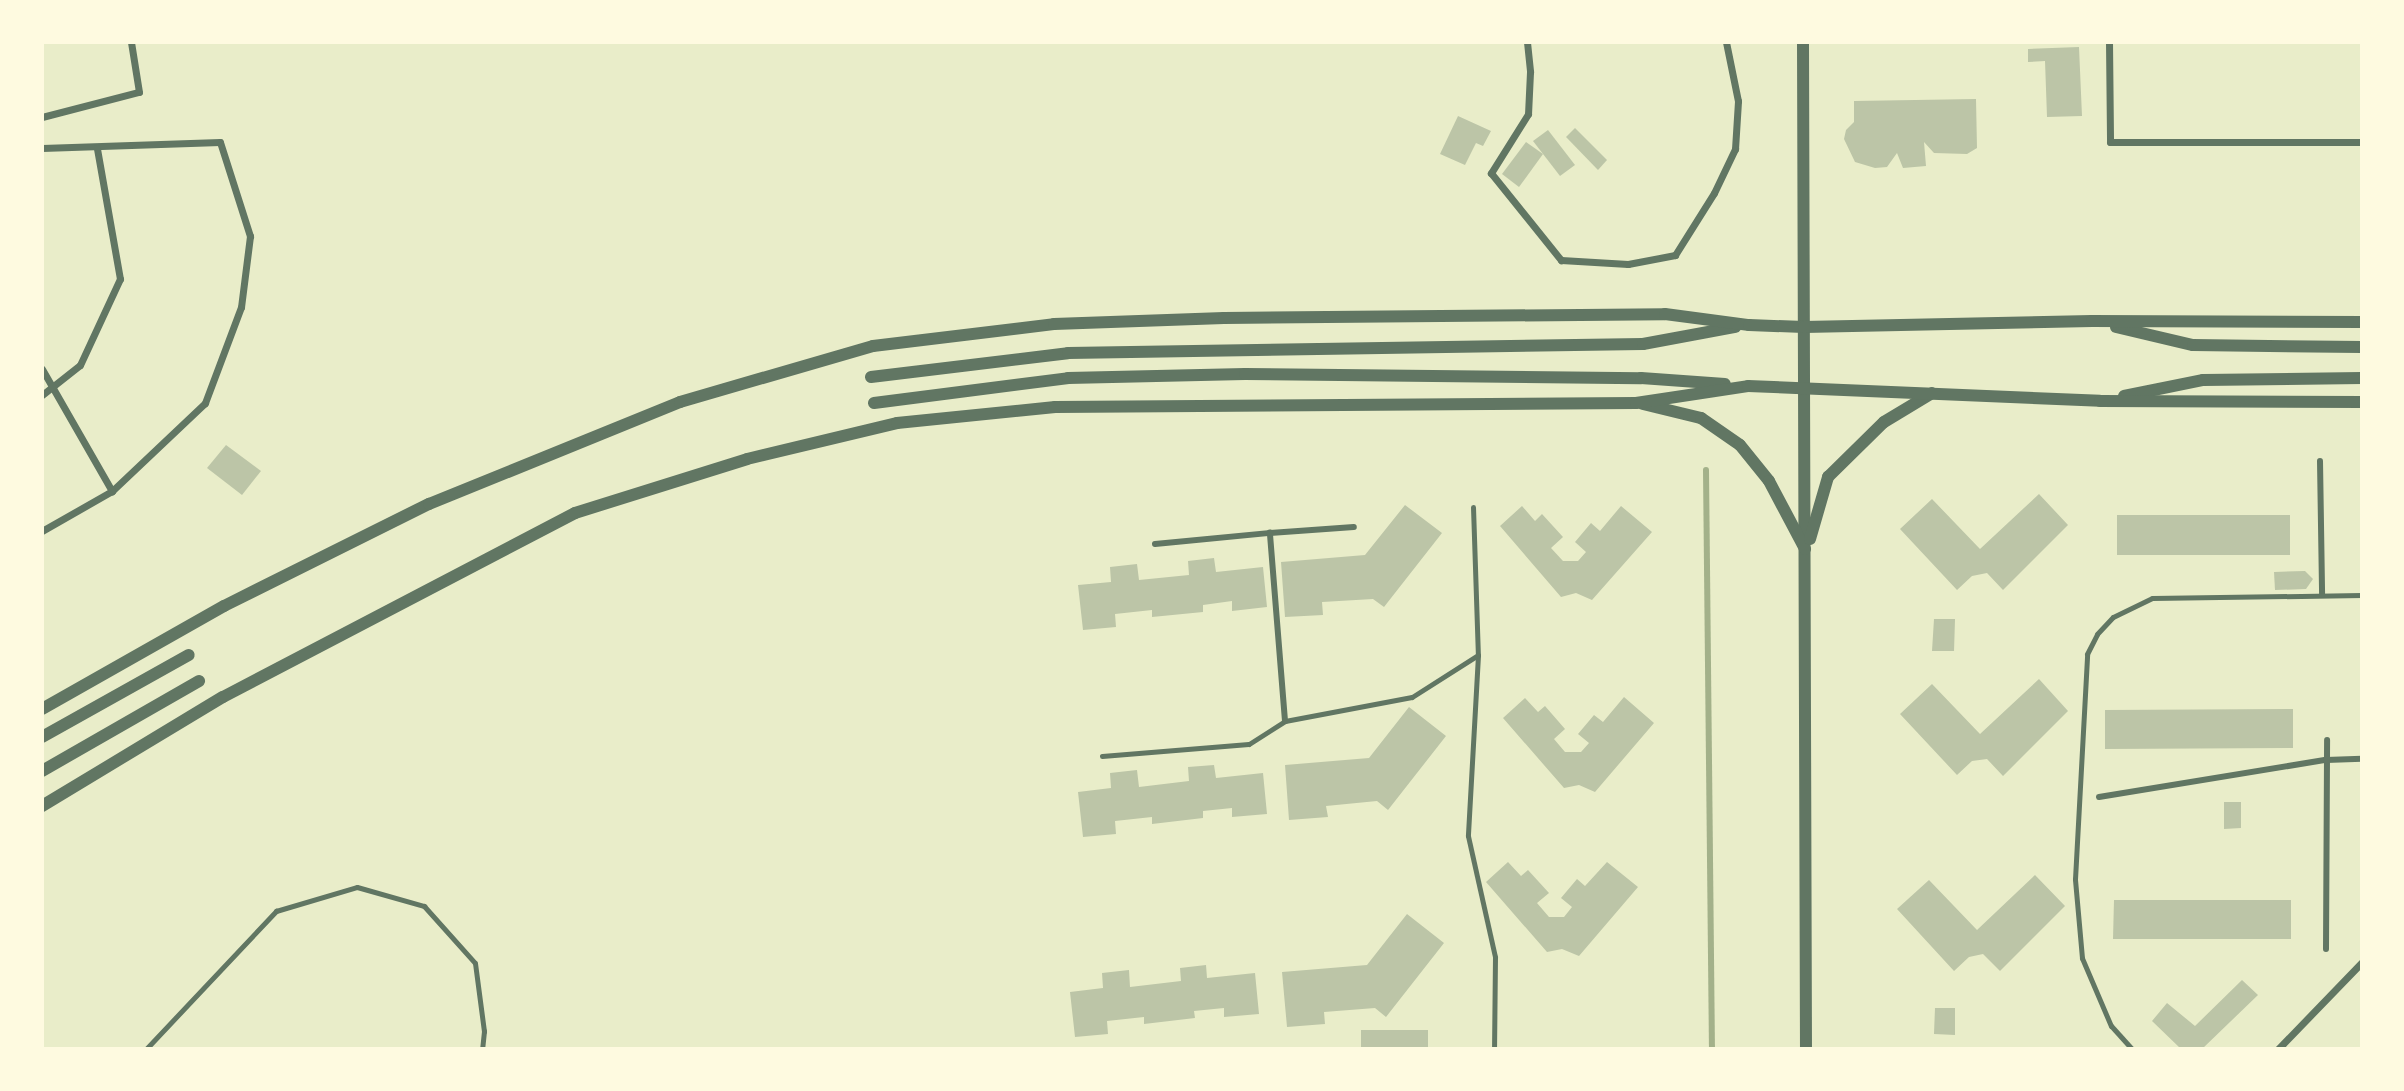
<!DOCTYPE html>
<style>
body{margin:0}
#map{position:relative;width:2404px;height:1091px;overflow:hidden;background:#e9edc9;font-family:Jost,sans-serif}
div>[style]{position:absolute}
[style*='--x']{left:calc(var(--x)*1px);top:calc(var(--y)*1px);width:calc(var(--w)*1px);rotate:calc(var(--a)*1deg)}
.stream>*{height:6px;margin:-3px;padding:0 3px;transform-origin:3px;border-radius:3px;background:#a3b18a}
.building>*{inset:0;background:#bcc5a7}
.service>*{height:5px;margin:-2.5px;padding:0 2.5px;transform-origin:2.5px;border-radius:2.5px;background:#617663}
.pedestrian>*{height:6px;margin:-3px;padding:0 3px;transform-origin:3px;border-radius:3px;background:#617663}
.minor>*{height:7px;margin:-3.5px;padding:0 3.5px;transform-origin:3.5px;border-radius:3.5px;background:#617663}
.tertiary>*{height:12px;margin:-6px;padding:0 6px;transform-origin:6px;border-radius:6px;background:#617663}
span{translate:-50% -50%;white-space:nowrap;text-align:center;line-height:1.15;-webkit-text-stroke:5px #fefae0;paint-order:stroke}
.frame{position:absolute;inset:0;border:44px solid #fefae0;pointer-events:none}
</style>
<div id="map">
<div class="stream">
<div style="--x:1706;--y:470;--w:579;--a:89.41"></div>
</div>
<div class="building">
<div style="clip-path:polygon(2079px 47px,2082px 116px,2047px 117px,2045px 61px,2028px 62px,2028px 49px)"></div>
<div style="clip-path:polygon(1976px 99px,1977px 148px,1967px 154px,1934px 153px,1924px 142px,1926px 166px,1903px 168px,1897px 153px,1887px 167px,1875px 168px,1855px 162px,1844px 139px,1846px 130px,1854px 122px,1854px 101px)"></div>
<div style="clip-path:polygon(1458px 116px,1491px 131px,1483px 146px,1476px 143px,1465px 165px,1440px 154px)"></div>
<div style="clip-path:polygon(1575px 128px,1607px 160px,1598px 170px,1566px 137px)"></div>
<div style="clip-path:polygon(1548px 130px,1575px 165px,1560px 176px,1533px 141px)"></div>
<div style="clip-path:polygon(1526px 142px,1543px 154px,1519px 187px,1502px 174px)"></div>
<div style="clip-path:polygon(226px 445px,261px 471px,242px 495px,207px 468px)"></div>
<div style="clip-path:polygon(2039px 494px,2068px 525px,2003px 590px,1987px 573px,1972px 576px,1957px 590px,1900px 529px,1932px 499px,1980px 549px)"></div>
<div style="clip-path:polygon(1405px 505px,1442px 533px,1384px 607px,1373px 599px,1322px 602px,1323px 615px,1285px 617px,1281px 562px,1365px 555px)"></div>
<div style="clip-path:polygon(1522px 506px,1535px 521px,1542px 514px,1563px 537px,1551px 548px,1563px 561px,1578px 561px,1586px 552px,1575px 542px,1591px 523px,1600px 531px,1621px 506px,1652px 532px,1592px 600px,1576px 593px,1561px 597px,1500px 526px)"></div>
<div style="clip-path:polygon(2117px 515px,2290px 515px,2290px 555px,2117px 555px)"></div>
<div style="clip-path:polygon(1214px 558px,1216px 572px,1263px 567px,1267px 607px,1232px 611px,1232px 601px,1203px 605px,1203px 612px,1152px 617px,1152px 610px,1115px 614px,1116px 627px,1083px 630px,1078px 585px,1111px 582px,1110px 567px,1137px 564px,1139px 580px,1189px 575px,1188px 561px)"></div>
<div style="clip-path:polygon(2305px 571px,2313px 579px,2306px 589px,2275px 590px,2274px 572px)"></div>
<div style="clip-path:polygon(1934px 619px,1955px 619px,1954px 651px,1932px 651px)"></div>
<div style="clip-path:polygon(2039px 679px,2068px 711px,2003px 776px,1987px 759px,1972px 761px,1957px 775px,1900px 714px,1932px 684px,1980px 734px)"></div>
<div style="clip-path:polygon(1624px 697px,1654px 723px,1595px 792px,1579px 785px,1564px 788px,1503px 718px,1525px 698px,1538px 712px,1545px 706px,1565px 729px,1554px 739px,1565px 752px,1581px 752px,1589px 743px,1578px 734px,1594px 715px,1603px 722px)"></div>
<div style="clip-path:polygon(1409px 707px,1446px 736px,1388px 810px,1377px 801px,1326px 806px,1328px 817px,1289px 820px,1285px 765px,1369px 758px)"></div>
<div style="clip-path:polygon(2293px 709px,2293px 748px,2105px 749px,2105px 710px)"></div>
<div style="clip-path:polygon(1214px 765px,1216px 778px,1263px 773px,1267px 814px,1232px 817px,1232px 808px,1203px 811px,1203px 818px,1152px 824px,1152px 817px,1115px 821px,1116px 834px,1083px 837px,1078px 792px,1111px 788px,1110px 773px,1137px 770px,1139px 787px,1189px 781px,1188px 767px)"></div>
<div style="clip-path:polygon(2224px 802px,2241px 802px,2241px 828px,2224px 829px)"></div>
<div style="clip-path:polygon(1508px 862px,1521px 876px,1528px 870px,1549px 893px,1537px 903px,1549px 917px,1564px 917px,1572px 907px,1561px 898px,1577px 879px,1585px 886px,1607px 862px,1638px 887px,1579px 956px,1562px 949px,1547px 952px,1486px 882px)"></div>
<div style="clip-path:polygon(2035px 875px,2065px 906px,2000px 971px,1983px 954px,1969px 957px,1954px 971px,1897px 909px,1929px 880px,1977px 930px)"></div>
<div style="clip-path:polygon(2114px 900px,2291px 900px,2291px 939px,2113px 939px)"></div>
<div style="clip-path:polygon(1407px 914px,1444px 943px,1386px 1017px,1375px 1008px,1324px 1012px,1325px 1024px,1287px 1027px,1282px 972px,1367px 965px)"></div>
<div style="clip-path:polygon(1206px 965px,1207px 978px,1255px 973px,1259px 1014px,1224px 1017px,1224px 1008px,1194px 1011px,1195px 1018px,1144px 1024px,1144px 1017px,1107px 1021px,1108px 1034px,1075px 1037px,1070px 992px,1103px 988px,1102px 973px,1129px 970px,1130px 987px,1181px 981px,1180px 968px)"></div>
<div style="clip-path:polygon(2242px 980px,2258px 995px,2202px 1049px,2180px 1048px,2152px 1021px,2167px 1003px,2195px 1026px)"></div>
<div style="clip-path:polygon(1935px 1008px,1955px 1008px,1955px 1035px,1934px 1034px)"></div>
<div style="clip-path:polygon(1361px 1030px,1428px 1030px,1428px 1049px,1361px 1049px)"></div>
</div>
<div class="service">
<div style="--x:1473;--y:507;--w:148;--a:88.1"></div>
<div style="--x:1478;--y:655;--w:181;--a:93.2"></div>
<div style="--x:1468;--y:836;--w:124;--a:77.4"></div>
<div style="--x:1495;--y:957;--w:92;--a:90.6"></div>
<div style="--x:1102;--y:756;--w:147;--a:-4.7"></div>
<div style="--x:1249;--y:744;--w:43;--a:-32.6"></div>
<div style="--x:1285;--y:721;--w:129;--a:-10.7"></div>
<div style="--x:1412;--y:697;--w:78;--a:-32.5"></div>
<div style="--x:146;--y:1049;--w:190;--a:-46.7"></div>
<div style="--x:276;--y:911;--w:84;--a:-16.5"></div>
<div style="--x:357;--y:887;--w:70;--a:15.8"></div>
<div style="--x:424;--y:906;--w:76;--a:48.2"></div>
<div style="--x:475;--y:963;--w:69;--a:82.5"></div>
<div style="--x:484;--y:1031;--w:18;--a:96"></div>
<div style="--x:2132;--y:1049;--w:31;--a:-132"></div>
<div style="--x:2111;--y:1026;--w:74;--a:-113.1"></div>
<div style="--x:2082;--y:958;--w:79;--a:-95.1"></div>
<div style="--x:2075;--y:879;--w:225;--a:-86.9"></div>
<div style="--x:2087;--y:654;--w:22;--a:-63"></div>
<div style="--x:2097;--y:634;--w:23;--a:-47"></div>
<div style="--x:2113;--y:617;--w:43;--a:-26"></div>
<div style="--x:2152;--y:598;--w:210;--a:-0.8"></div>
</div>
<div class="pedestrian">
<div style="--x:2320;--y:461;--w:134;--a:89.1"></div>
<div style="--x:1155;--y:544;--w:116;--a:-5.5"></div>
<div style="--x:1285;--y:721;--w:189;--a:-94.6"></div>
<div style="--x:1270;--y:533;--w:84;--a:-4.1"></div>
<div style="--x:2099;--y:797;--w:230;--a:-9.3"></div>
<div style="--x:2326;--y:760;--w:36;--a:-2"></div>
<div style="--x:2326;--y:949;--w:209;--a:-89.7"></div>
</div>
<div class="minor">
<div style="--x:1527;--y:42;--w:30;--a:84"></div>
<div style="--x:1530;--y:72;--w:42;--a:92.7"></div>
<div style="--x:1528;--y:114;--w:70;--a:122.1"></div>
<div style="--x:1491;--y:173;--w:112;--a:51.2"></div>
<div style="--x:1561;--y:260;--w:67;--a:3.4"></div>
<div style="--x:1628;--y:264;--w:48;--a:-10.8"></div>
<div style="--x:1675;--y:255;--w:73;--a:-57.8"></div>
<div style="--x:1714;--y:193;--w:49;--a:-64.5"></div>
<div style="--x:1735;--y:149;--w:48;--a:-86.4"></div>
<div style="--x:1738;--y:101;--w:60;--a:-101.5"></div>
<div style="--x:2109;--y:42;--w:100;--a:89.4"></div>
<div style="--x:2110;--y:142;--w:252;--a:0"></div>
<div style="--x:42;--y:117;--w:100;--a:-14.5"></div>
<div style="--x:139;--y:92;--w:51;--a:-99.1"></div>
<div style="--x:42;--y:148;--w:178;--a:-1.9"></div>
<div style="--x:220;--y:142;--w:99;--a:72.3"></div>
<div style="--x:250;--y:236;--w:72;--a:97.2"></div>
<div style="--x:241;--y:307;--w:103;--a:110.6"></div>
<div style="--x:205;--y:403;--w:128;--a:136.6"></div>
<div style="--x:112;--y:491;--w:81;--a:150.3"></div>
<div style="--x:42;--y:369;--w:141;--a:60.2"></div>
<div style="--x:42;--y:395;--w:48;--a:-38.3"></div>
<div style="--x:80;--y:365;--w:95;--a:-65.1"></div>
<div style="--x:120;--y:279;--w:133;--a:-100"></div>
<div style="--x:2278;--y:1049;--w:121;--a:-46"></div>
</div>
<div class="tertiary">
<div style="--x:1803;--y:42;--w:1007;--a:89.83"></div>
<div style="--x:2116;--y:327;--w:79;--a:13.2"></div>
<div style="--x:2193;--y:345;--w:169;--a:0.7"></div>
<div style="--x:871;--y:377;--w:198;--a:-6.9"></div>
<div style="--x:1068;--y:353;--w:575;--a:-0.9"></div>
<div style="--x:1643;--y:344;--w:94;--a:-10.5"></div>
<div style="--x:2124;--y:396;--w:81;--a:-11.4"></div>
<div style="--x:2203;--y:380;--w:159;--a:-0.7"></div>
<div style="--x:874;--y:403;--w:196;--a:-7.3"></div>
<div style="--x:1068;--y:378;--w:177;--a:-1.3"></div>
<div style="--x:1245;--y:374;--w:396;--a:0.6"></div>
<div style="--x:1641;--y:378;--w:84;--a:4.1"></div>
<div style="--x:1643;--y:404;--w:60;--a:13.6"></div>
<div style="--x:1701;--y:418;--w:47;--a:34.7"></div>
<div style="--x:1740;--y:445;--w:46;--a:51.1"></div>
<div style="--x:1769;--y:481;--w:77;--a:62.1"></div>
<div style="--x:1810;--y:539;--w:65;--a:-73.8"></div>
<div style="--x:1828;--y:477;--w:78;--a:-44.5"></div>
<div style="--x:1884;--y:422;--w:56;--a:-31.1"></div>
<div style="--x:42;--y:709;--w:209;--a:-29.5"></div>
<div style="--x:224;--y:606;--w:229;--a:-26.5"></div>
<div style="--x:429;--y:504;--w:271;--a:-22.1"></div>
<div style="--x:680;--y:402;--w:201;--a:-16.2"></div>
<div style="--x:873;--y:346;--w:182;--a:-6.9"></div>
<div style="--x:1054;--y:324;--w:170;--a:-2"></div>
<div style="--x:1224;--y:318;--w:441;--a:-0.5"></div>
<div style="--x:1665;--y:314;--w:85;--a:7.5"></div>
<div style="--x:1749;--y:325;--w:55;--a:2.1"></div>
<div style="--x:1804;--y:327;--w:288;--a:-1.2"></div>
<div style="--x:2092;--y:321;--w:270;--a:0.2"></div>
<div style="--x:42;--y:737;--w:168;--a:-29.2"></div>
<div style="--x:42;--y:771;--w:181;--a:-29.8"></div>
<div style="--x:42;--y:806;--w:211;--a:-31.1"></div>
<div style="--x:223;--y:697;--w:397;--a:-27.6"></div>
<div style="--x:575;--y:513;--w:180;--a:-17.4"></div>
<div style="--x:747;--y:459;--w:154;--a:-13.5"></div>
<div style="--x:897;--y:423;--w:159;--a:-5.8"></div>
<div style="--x:1055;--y:407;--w:581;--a:-0.39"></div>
<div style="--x:1636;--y:403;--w:113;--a:-8.6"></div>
<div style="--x:1748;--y:386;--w:352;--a:2.4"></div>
<div style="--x:2100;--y:401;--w:262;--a:0.2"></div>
</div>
<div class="frame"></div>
</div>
